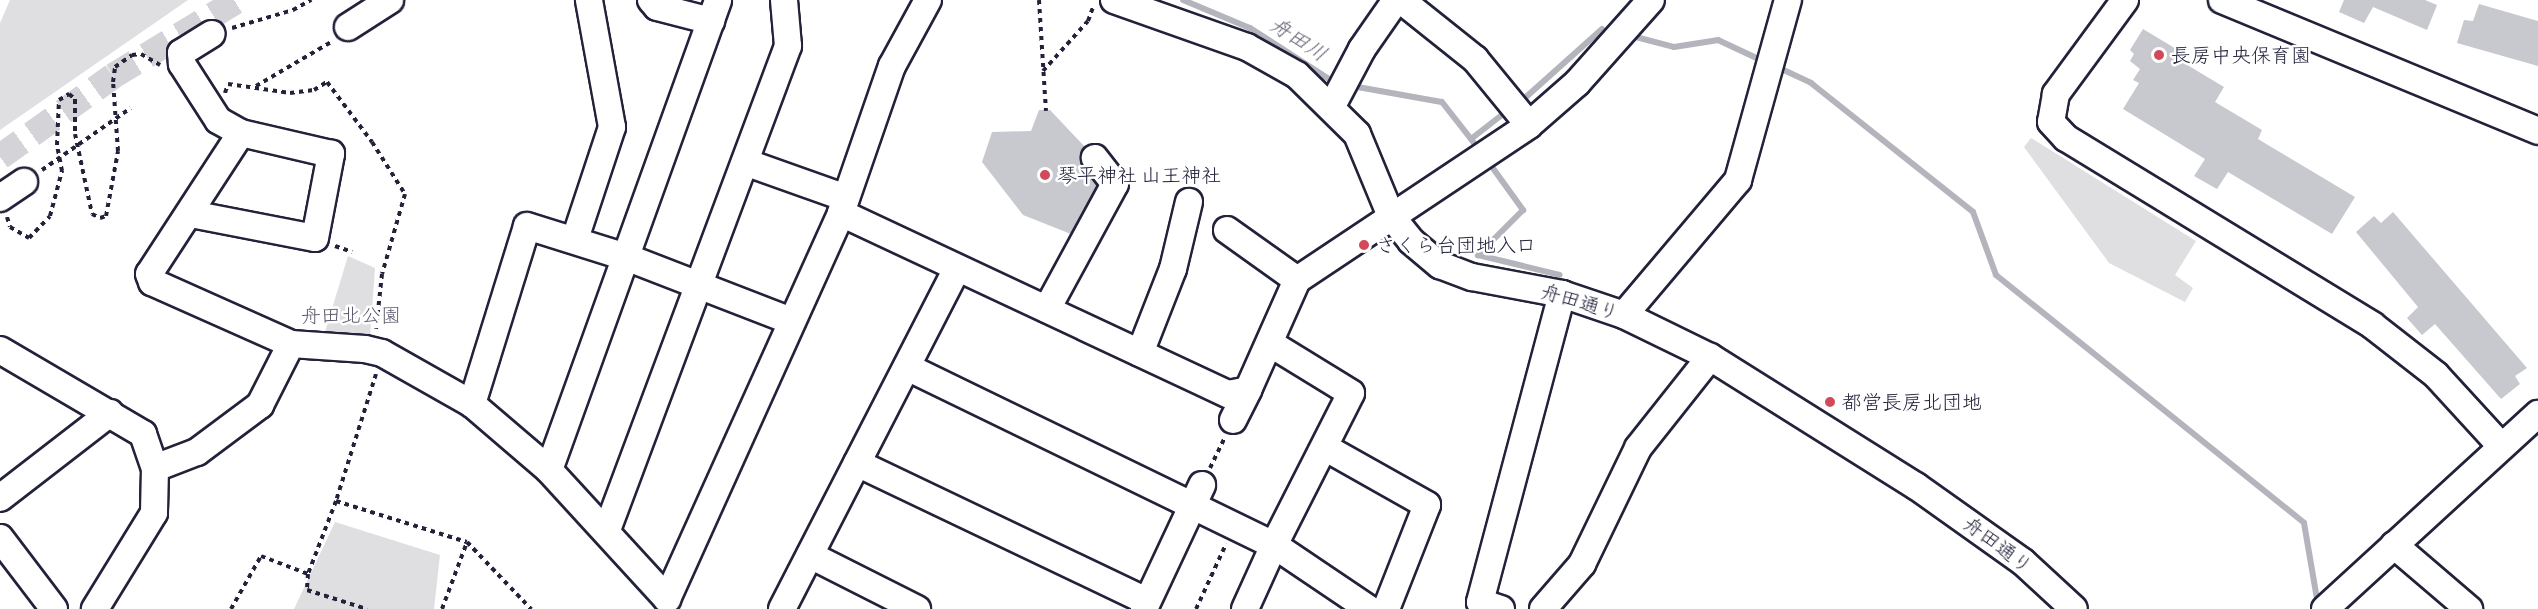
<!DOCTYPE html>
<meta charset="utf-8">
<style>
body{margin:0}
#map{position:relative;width:2538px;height:609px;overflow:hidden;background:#fff;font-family:Pangolin,"Klee One",sans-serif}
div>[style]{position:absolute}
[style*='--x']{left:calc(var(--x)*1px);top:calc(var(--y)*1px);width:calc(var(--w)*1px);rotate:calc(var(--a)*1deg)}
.green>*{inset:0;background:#dfdfe2}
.stream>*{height:6px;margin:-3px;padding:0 3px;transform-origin:3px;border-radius:3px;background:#b4b4bc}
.building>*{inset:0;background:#c8c8cf}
.minor-tunnel>*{height:26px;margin-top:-13px;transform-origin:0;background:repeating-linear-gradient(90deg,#d3d3d8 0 26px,transparent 0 39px)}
.path>*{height:4px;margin-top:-2px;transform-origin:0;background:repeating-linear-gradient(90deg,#22223b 0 4.5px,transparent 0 9px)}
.roads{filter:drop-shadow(2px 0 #22223b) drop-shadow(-2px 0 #22223b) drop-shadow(0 2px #22223b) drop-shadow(0 -2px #22223b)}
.minor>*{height:26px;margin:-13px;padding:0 13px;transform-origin:13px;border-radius:13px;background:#fff}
.dots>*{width:16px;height:16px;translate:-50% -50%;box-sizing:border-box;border:3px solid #fff;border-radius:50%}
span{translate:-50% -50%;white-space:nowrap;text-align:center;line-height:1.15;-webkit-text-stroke:5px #fff;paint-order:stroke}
.poi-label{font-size:20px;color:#22223b}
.left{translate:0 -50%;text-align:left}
.street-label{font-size:20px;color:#22223b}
.park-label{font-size:20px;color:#5b5b6d}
.water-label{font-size:21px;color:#5c5c6f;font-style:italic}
</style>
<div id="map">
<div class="green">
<div style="clip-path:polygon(10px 0,188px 0,0 130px,0 23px)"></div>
<div style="clip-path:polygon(2031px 138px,2196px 241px,2175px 275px,2193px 288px,2185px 302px,2109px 263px,2024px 147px)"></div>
<div style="clip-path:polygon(348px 256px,375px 268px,370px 337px,324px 335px)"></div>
<div style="clip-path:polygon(335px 522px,440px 555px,434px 609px,294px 609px)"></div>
</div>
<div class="stream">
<div style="--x:1183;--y:0;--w:73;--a:22.7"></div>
<div style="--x:1250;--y:28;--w:94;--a:32.8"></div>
<div style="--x:1632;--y:36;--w:43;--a:14.7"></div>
<div style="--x:1674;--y:47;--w:45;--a:-9"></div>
<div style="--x:1718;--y:40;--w:52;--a:25.1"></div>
<div style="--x:1775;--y:66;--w:40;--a:25"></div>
<div style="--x:1811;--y:83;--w:207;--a:38.5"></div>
<div style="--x:1973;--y:212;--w:67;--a:69.9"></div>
<div style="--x:1996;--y:275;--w:395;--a:38.8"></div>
<div style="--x:2304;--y:523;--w:83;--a:80.3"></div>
<div style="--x:1352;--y:86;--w:91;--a:10.1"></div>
<div style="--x:1442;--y:102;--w:47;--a:51.9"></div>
<div style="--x:1471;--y:139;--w:39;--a:-38"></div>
<div style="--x:1526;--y:97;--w:102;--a:-41.8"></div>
<div style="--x:1471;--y:139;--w:14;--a:54"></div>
<div style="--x:1487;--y:160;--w:62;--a:54.2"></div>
<div style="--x:1523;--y:210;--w:64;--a:135"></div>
<div style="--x:1478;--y:255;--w:84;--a:13.7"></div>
</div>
<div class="building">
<div style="clip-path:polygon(2344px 0,2425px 0,2437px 5px,2427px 30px,2373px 7px,2364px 23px,2339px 12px)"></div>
<div style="clip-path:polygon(2479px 4px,2538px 21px,2538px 66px,2457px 43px,2464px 20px,2473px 21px)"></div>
<div style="clip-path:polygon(2143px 29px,2178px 50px,2174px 57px,2224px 87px,2215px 102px,2262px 130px,2258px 139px,2355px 197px,2332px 234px,2228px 172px,2217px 189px,2194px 176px,2205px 159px,2123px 109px,2139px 83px,2133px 80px,2140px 69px,2130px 61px,2134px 54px,2130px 50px)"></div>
<div style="clip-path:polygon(1039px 110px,1050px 110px,1085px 147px,1080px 161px,1097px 185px,1071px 234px,1023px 215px,982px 162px,992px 132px,1031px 131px)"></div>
<div style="clip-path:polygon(2393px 212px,2527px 368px,2515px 376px,2520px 384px,2501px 399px,2435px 324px,2422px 335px,2407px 318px,2418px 307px,2356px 232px,2374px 216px,2381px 223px)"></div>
</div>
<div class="minor-tunnel">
<div style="--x:0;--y:157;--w:139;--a:-35.6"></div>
<div style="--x:113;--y:76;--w:146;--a:-31.3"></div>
</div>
<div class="path">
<div style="--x:1039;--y:0;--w:111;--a:86.4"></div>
<div style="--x:232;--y:28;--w:64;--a:-16.4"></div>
<div style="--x:293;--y:10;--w:21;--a:-29"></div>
<div style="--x:1043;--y:71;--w:67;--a:-48"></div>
<div style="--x:1088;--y:21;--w:15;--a:-70"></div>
<div style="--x:256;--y:86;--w:89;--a:-30.3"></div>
<div style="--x:225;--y:93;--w:9;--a:-72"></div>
<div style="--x:228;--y:84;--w:63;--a:8.3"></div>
<div style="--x:290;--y:93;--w:24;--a:-7"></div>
<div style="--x:314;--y:90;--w:15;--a:-32"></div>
<div style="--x:327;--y:82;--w:75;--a:53.1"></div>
<div style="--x:372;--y:142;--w:62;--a:57.6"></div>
<div style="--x:405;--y:194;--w:83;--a:106"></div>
<div style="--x:382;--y:274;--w:55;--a:96.2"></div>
<div style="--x:42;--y:170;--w:108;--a:-34.9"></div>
<div style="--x:7;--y:217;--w:10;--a:73"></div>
<div style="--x:10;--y:227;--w:22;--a:30"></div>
<div style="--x:29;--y:238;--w:30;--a:-46"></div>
<div style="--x:50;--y:216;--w:47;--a:-75.1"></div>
<div style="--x:62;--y:171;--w:26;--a:-101"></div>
<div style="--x:57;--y:145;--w:45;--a:-87.5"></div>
<div style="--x:59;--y:100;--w:12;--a:-31"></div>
<div style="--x:69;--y:94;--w:8;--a:40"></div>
<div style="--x:75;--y:99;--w:35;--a:90"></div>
<div style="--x:75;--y:134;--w:82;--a:78"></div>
<div style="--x:92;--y:214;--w:9;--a:27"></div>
<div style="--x:100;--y:218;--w:6;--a:-18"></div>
<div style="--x:106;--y:216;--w:66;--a:-79.5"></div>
<div style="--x:118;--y:151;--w:69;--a:-94.1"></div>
<div style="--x:113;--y:82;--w:15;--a:-82"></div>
<div style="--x:115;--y:67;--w:21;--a:-35"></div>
<div style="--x:132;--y:55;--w:9;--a:-6"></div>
<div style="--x:141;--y:54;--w:22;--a:30"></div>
<div style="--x:335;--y:246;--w:18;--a:19"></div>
<div style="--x:376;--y:374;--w:133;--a:107.5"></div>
<div style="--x:336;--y:501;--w:137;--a:17.4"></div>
<div style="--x:467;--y:542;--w:93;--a:46.3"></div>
<div style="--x:1210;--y:468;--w:32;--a:-64"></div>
<div style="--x:336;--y:501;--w:78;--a:111"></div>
<div style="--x:308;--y:574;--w:16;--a:94"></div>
<div style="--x:307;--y:590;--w:63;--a:17.6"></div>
<div style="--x:231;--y:609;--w:61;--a:-60.5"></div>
<div style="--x:261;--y:556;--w:50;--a:21"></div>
<div style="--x:442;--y:609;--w:72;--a:-69.5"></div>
<div style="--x:1196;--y:609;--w:72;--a:-65.2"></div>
</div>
<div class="roads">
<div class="minor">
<div style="--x:651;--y:0;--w:9;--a:49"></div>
<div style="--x:657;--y:7;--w:56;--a:14.5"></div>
<div style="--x:1114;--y:0;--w:141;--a:19.5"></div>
<div style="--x:1247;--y:47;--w:57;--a:29.2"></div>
<div style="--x:1297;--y:75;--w:84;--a:44.5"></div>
<div style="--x:1357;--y:134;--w:89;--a:67.5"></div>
<div style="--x:1391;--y:216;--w:32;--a:51"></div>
<div style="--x:1411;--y:241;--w:38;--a:40"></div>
<div style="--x:1440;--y:265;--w:34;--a:21"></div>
<div style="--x:1472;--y:277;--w:92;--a:10.7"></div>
<div style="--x:1562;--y:294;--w:65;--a:18.7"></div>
<div style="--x:1624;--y:315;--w:96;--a:26"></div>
<div style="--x:1710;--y:357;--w:243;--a:32.1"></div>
<div style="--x:1916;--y:486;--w:131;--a:35.4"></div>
<div style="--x:2023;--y:562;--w:69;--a:42.7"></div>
<div style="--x:1401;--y:0;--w:95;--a:38.6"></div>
<div style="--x:1475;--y:59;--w:85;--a:50.7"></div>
<div style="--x:2125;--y:0;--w:117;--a:126.3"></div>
<div style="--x:2056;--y:94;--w:28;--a:100"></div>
<div style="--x:2051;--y:122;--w:22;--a:47"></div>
<div style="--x:2066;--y:138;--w:359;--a:31.4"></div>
<div style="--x:2372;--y:325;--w:81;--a:38"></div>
<div style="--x:2436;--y:375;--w:96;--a:47.5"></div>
<div style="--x:2222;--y:0;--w:342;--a:22.5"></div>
<div style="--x:348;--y:27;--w:50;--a:-32.7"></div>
<div style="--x:1332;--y:106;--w:64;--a:-62.2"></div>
<div style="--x:1362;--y:49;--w:60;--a:-55.2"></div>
<div style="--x:241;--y:133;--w:168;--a:123.1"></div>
<div style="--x:149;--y:274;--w:9;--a:69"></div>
<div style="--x:152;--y:282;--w:152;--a:24"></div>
<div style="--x:745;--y:162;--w:107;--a:19.6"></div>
<div style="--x:0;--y:198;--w:29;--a:-34"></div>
<div style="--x:841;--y:213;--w:427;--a:25.1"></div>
<div style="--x:1228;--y:394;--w:20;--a:-11"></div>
<div style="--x:1248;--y:390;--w:120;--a:-66"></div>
<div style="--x:1297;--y:280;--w:279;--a:-33.7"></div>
<div style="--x:1529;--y:125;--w:64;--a:-41.2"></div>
<div style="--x:1577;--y:83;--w:111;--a:-48.3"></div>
<div style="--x:191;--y:214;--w:126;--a:11"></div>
<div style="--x:315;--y:238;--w:86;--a:-79.2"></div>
<div style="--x:331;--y:154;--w:92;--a:-166.9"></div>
<div style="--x:241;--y:133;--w:26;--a:-151"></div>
<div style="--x:218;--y:120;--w:67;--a:-122.7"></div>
<div style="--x:182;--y:64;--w:11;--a:-95"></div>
<div style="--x:181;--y:53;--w:36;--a:-32"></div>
<div style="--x:1227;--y:230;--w:86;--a:35.5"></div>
<div style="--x:575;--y:239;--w:118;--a:-71.7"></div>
<div style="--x:612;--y:127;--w:129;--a:-100.3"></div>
<div style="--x:1047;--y:309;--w:142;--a:-61.5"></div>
<div style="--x:1115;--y:184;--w:33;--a:-128"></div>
<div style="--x:1624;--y:315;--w:177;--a:-49.8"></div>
<div style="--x:1738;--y:180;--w:187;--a:-74.5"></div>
<div style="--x:0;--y:350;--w:166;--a:30.4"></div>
<div style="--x:143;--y:434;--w:36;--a:71"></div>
<div style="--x:155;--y:468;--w:45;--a:91.3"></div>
<div style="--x:154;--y:513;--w:113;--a:121.6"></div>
<div style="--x:1140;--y:353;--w:90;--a:-68.6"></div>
<div style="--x:1173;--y:269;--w:69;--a:-76.6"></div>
<div style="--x:907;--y:367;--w:408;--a:25.9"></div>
<div style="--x:1274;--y:545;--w:170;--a:-63.1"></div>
<div style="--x:1351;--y:393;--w:94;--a:-148.5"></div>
<div style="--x:472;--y:404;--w:186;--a:-72.8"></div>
<div style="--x:527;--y:226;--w:104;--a:17.4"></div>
<div style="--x:626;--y:257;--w:177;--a:21.2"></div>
<div style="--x:1233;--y:420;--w:34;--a:-63"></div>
<div style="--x:1326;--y:448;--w:116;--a:29.4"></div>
<div style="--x:1427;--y:505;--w:112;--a:111.5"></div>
<div style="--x:857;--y:463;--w:320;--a:25.5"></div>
<div style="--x:155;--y:468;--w:45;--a:-20.9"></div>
<div style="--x:197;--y:452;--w:79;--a:-36.7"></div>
<div style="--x:260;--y:405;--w:68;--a:-63.1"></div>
<div style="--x:291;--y:344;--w:74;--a:3.9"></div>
<div style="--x:365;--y:349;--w:17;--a:13"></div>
<div style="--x:382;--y:353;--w:103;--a:29.5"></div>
<div style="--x:472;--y:404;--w:101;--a:40.6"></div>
<div style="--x:549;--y:470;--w:175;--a:47.5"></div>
<div style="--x:667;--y:599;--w:423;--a:-65.7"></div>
<div style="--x:841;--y:213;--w:156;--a:-70.9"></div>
<div style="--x:892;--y:66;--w:75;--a:-61.4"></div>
<div style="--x:549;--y:470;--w:499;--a:-70.2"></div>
<div style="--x:0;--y:498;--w:139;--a:-37.7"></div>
<div style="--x:607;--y:530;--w:517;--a:-69.5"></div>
<div style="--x:788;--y:46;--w:46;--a:-95"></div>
<div style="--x:0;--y:538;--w:89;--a:52.7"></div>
<div style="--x:2394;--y:545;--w:99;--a:40.5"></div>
<div style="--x:810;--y:555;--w:120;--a:26.8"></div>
<div style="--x:782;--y:609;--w:382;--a:-62.8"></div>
<div style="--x:1144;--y:609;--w:137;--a:-64.9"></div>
<div style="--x:1245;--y:609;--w:70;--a:-65.6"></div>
<div style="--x:1274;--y:545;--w:115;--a:34"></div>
<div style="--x:1501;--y:609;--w:22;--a:-162"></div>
<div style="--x:1480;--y:602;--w:319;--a:-75.1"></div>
<div style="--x:1543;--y:609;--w:60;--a:-49.1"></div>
<div style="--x:1582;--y:564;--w:129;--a:-64.2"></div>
<div style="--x:1638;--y:448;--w:116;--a:-51.6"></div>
<div style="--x:2325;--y:609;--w:289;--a:-42.5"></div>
</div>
</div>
<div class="dots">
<div style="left:2159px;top:55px;background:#d1495b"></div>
<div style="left:1045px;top:175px;background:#d1495b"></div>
<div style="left:1364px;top:245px;background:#d1495b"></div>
<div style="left:1830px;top:402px;background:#d1495b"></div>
</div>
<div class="poi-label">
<span class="left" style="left:2171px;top:55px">長房中央保育園</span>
<span class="left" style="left:1057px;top:175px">琴平神社 山王神社</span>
<span class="left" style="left:1376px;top:245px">さくら台団地入口</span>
<span class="left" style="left:1842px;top:402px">都営長房北団地</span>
</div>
<div class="street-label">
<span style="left:1580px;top:302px;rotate:17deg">舟田通り</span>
<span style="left:1998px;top:545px;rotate:37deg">舟田通り</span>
</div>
<div class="park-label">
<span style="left:351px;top:315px">舟田北公園</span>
</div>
<div class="water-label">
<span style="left:1298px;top:40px;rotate:33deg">舟田川</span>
</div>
</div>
